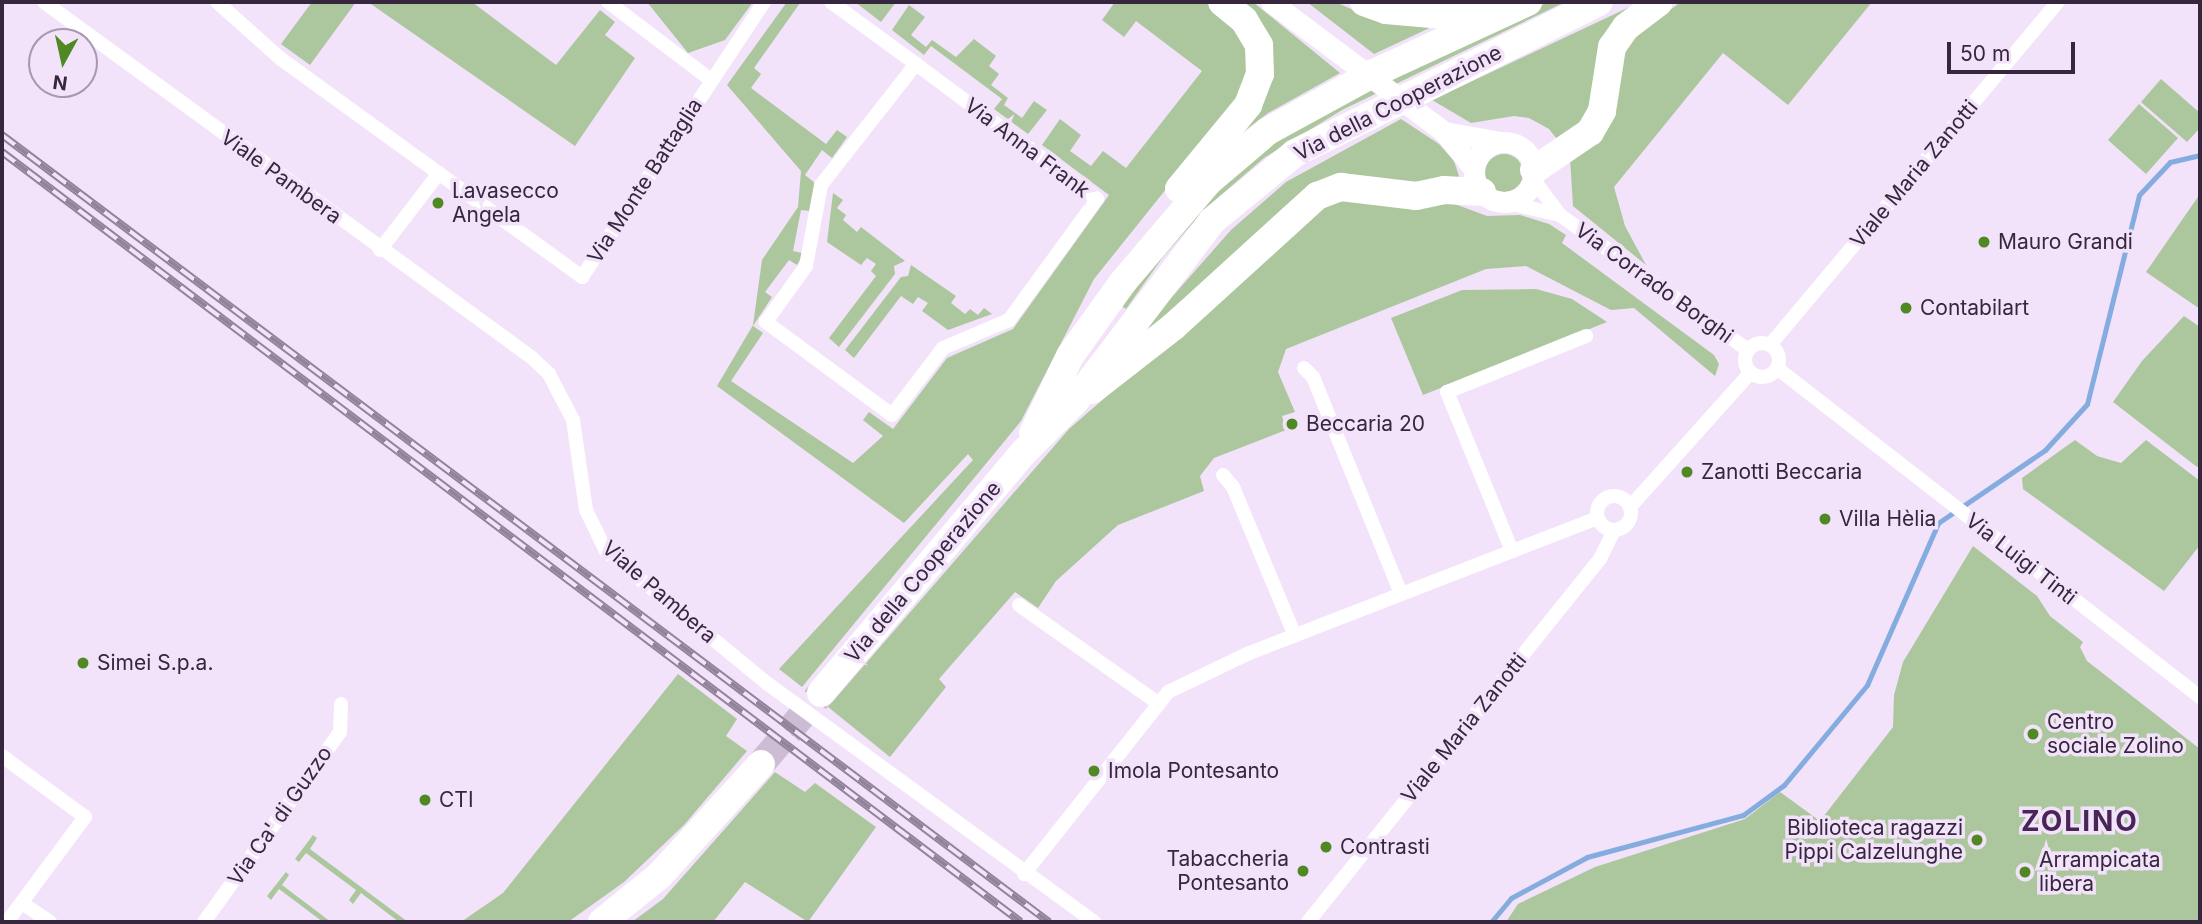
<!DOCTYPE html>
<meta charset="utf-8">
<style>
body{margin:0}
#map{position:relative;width:2202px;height:924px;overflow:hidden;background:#f2e2fa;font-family:Inter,sans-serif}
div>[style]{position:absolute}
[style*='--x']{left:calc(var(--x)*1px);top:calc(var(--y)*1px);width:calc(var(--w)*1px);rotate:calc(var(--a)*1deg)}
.green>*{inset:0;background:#acc79d}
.round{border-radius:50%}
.stream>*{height:5px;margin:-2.5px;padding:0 2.5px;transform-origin:2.5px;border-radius:2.5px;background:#84acde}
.highway-tunnel>*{height:28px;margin-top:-14px;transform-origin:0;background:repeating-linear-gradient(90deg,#ccbdd4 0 28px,transparent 0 42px)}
.street>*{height:14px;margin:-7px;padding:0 7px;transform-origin:7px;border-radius:7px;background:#fff}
.street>.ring{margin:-7px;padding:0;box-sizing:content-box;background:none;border:14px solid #fff;border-radius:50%}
.secondary>*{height:21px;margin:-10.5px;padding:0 10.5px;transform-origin:10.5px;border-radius:10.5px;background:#fff}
.secondary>.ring{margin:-10.5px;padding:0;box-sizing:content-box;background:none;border:21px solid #fff;border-radius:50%}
.highway>*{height:28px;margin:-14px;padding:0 14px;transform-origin:14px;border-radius:14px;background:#fff}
.rail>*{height:8px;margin-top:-4px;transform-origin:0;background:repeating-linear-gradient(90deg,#f2e2fa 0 16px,#92839a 0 32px);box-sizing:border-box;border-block:2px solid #92839a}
.dots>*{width:19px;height:19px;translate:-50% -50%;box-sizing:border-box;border:4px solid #f2e2fa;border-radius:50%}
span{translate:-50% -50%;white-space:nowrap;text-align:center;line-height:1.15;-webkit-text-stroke:7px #f2e2fa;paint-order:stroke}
.street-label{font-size:21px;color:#36273e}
.poi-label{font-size:21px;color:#36273e}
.left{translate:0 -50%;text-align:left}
.right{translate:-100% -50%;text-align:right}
.district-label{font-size:28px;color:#472656;font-weight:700;letter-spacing:2px}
.frame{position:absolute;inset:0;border:4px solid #36273e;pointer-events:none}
.north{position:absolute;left:28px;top:28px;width:70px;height:70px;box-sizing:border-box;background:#f2e2fa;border:2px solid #a797af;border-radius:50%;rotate:188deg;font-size:19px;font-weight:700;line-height:28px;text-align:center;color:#36273e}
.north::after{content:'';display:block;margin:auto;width:24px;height:32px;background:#508823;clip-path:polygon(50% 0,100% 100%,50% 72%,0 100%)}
.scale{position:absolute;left:1947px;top:42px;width:128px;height:32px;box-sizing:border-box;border:4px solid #36273e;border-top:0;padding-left:9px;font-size:21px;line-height:24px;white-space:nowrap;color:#36273e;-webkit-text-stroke:5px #f2e2fa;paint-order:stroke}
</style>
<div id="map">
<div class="green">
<div style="clip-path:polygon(312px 2px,356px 2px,310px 65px,281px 44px)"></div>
<div style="clip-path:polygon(368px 2px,472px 2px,556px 65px,600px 10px,615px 22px,605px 35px,635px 58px,575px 146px)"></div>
<div style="clip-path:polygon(647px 2px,753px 2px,725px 40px,688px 53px)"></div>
<div style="clip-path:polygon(787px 2px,800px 3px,754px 68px,761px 74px,751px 88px,826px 144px,837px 130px,847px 137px,832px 158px,822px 150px,805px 175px,815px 183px,811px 211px,801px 210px,793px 251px,802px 253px,801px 258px,797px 265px,789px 260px,765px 292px,772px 297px,753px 326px,763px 333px,731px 381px,853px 463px,883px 436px,863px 420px,869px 412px,893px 429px,947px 358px,1013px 329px,1109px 195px,1042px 145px,1060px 119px,1081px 135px,1070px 151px,1091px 166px,1103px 151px,1126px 168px,1202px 71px,1136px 21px,1124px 37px,1102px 20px,1115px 2px,1205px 2px,1243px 32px,1249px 73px,1239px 98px,1094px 279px,1021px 421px,802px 687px,779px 669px,973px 460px,968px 454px,904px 523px,717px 386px,753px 325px,762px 260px,798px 207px,801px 171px,727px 85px)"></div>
<div style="clip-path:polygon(855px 2px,896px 2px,881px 22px)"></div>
<div style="clip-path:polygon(1240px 2px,1253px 2px,1340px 73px,1268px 113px,1234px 139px,1257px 109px)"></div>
<div style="clip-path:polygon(1307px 2px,1335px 2px,1377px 20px,1436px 25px,1374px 54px)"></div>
<div style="clip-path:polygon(1548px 2px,1565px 2px,1342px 110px,1264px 158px,1207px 207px,1163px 257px,1126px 309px,1120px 305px,1202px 202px,1260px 151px,1338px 103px)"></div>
<div style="clip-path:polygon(1681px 2px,1872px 2px,1788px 105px,1723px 53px,1614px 187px,1625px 226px,1646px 265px,1573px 206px,1570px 158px,1631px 38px)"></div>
<div style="clip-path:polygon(1636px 4px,1587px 118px,1560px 143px,1549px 129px,1529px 118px,1514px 116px,1471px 123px,1432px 100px)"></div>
<div style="clip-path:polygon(909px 5px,925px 17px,911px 35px,926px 47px,932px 40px,956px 57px,974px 39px,996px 56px,989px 66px,999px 74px,991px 85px,1008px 98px,1004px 105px,1022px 118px,1034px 101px,1047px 110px,1028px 134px,994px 109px,1002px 99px,931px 46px,924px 55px,892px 30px)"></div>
<div style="clip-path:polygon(2161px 79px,2200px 113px,2200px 128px,2187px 142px,2141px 102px)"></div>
<div style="clip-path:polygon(2139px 104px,2178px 138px,2146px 174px,2108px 140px)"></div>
<div style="clip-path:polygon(1401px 119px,1439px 144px,1454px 161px,1460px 179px,1310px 189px,1127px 348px,1231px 230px,1286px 182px)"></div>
<div class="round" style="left:1485px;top:154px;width:38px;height:38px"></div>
<div style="clip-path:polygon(833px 193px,843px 200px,837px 208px,846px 215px,843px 220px,857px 232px,861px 227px,905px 261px,894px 266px,895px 274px,839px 347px,829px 338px,876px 276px,871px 271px,876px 264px,867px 258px,861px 265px,827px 242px)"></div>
<div style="clip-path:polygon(2200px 194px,2200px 309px,2146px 272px)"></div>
<div style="clip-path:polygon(1346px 200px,1452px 203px,1487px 216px,1520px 215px,1549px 224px,1566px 235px,1562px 243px,1714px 355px,1719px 364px,1715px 376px,1634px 308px,1611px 310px,1526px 266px,1486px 269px,1286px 349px,1278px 372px,1295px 412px,1282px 416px,1286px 430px,1214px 458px,1200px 476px,1204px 491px,1118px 525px,1056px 581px,1038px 608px,1015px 592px,939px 679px,946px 687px,890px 757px,828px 707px,1069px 429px,1325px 206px)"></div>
<div style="clip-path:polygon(911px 265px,956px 296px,951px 303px,965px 314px,970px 309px,978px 315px,984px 308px,992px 314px,948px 330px,922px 311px,928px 303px,918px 297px,913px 304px,901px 296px,854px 358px,845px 350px,901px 277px,908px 276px)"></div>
<div style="clip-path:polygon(1536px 289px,1572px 299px,1607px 322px,1423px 395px,1391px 318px,1462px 290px)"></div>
<div style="clip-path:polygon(2184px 316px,2200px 327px,2200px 465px,2197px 467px,2113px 402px,2142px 361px)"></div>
<div style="clip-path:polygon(2075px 440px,2097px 456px,2121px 463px,2146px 440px,2200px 481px,2200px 545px,2164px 591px,2023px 489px,2022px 478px)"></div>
<div style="clip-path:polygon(1973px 546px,2037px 596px,2050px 616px,2083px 642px,2080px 647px,2087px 661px,2200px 749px,2200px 922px,1506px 922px,1518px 904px,1595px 867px,1745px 819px,1780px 792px,1820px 821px,1893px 727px,1894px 695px,1903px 662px)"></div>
<div style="clip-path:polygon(678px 674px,737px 719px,726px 736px,747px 751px,684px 825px,624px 882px,568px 922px,461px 922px,503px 893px)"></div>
<div style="clip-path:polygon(775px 772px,805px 792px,815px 783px,876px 827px,808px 922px,745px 882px,713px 922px,632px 922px,663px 899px)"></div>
<div style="clip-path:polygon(313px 835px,317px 838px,310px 849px,408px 922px,399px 922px,361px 893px,353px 904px,349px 900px,356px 890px,306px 853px,299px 862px,295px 859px)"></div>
<div style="clip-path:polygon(286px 872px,289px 875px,282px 885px,331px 922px,323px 922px,279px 889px,271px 900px,267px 896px)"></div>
</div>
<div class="stream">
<div style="--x:1491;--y:922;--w:31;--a:-50"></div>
<div style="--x:1511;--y:898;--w:86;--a:-28.3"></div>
<div style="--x:1587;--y:857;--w:162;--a:-15.1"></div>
<div style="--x:1743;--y:815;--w:51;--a:-36.2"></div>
<div style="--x:1784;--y:785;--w:130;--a:-50.3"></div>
<div style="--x:1867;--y:685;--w:177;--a:-66.3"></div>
<div style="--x:1938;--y:523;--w:130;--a:-34.3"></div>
<div style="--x:2045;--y:450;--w:62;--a:-47.6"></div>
<div style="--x:2087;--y:404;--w:215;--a:-76"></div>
<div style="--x:2139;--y:195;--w:45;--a:-46.8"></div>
<div style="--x:2170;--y:162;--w:31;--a:-13"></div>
</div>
<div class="highway-tunnel">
<div style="--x:761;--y:764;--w:93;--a:-49.8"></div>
</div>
<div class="street">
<div style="--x:44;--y:2;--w:603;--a:36.09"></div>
<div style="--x:531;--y:357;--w:25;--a:43"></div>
<div style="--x:549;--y:374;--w:52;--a:62.4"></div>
<div style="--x:573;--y:420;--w:91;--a:81.8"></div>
<div style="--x:586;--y:510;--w:46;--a:64"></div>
<div style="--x:606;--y:551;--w:210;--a:39.4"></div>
<div style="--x:768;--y:684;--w:404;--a:36.1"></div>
<div style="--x:217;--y:2;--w:86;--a:41.7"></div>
<div style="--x:281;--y:59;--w:372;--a:35.9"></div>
<div style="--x:582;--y:277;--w:330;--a:-56.5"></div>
<div style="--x:608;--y:2;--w:129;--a:37.1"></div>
<div style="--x:831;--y:2;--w:105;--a:36.1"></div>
<div style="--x:916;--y:64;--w:226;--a:36.7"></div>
<div style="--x:1097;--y:199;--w:150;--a:126"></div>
<div style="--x:1009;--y:320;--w:72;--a:157"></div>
<div style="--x:943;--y:348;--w:84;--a:127.3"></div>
<div style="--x:892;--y:415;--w:157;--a:-143.6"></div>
<div style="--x:766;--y:322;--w:69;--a:-54.5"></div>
<div style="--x:806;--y:266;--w:82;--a:-79.5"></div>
<div style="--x:821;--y:185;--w:154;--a:-51.9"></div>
<div style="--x:1533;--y:179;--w:45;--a:53.1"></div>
<div style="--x:1560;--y:215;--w:231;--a:35.7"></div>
<div style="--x:1503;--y:202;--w:58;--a:12.8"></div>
<div style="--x:380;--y:250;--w:97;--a:-52.5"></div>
<div class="ring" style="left:1745px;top:343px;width:20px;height:20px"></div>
<div style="--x:1770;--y:345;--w:448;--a:-50"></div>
<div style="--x:1304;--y:368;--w:13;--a:45"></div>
<div style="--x:1313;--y:377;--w:234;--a:67.9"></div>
<div style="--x:1777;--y:368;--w:536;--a:37.87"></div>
<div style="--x:1223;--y:475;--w:16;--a:50"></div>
<div style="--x:1233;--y:487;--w:161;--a:67.4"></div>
<div class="ring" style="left:1597px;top:496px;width:20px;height:20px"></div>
<div style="--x:1630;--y:507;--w:181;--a:-48.1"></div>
<div style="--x:1512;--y:551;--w:172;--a:-112.2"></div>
<div style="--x:1447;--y:392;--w:150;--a:-21.9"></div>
<div style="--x:1019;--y:605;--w:170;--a:35.2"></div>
<div style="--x:2;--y:756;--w:103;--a:36.3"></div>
<div style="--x:85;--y:817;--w:131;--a:126.6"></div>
<div style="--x:1024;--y:874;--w:232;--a:-51.6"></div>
<div style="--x:1168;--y:692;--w:88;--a:-25.7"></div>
<div style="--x:1247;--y:654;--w:376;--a:-21.2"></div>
<div style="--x:22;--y:903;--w:34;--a:34"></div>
<div style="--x:204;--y:922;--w:234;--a:-54.4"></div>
<div style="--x:340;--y:732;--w:28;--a:-88"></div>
<div style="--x:1308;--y:922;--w:466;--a:-51.2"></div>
<div style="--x:1600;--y:559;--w:32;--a:-64"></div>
</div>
<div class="secondary">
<div style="--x:1271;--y:2;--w:216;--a:36.9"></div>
<div style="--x:1444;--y:132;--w:48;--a:51"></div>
<div style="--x:1444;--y:132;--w:58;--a:10"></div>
<div class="ring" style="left:1474px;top:142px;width:39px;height:39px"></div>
</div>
<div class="highway">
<div style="--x:1364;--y:2;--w:23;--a:20"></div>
<div style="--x:1386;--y:10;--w:57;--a:5"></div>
<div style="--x:1443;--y:15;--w:54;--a:-10.7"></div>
<div style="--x:1534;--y:170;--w:68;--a:-34.2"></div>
<div style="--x:1590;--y:132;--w:24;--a:-60"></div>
<div style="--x:1602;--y:111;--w:65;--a:-81.1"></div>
<div style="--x:1612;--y:47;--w:24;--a:-55"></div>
<div style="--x:1626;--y:27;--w:41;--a:-37.1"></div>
<div style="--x:1179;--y:189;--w:109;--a:-50.6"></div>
<div style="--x:1248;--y:105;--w:33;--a:-69"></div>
<div style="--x:1260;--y:74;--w:29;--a:-92"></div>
<div style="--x:1259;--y:45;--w:29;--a:-121"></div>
<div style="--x:1244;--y:20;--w:28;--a:-141"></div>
<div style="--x:1092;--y:390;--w:103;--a:-37.9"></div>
<div style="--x:1173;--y:327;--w:195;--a:-42.3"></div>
<div style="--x:1317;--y:196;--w:26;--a:-21"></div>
<div style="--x:1341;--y:187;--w:76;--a:6.8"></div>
<div style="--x:1416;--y:196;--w:29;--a:-12"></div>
<div style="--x:1444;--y:190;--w:38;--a:3"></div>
<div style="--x:1033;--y:433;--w:85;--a:-64.3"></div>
<div style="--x:1070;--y:356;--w:91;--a:-54.4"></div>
<div style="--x:1123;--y:282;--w:133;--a:-49.6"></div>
<div style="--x:1209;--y:181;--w:77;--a:-40.3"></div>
<div style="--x:1268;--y:131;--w:121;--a:-28.7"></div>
<div style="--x:1374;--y:73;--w:170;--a:-24.8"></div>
<div style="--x:821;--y:693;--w:317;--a:-49.9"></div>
<div style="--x:1025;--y:451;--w:71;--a:-45"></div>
<div style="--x:1075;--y:401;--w:226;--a:-52.7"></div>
<div style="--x:1212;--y:221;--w:107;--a:-39.3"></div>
<div style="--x:1295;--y:153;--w:339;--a:-26.4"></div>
<div style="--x:602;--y:922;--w:75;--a:-39"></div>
<div style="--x:660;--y:875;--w:150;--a:-47.7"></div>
</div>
<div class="rail">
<div style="--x:2;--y:135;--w:1310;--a:36.93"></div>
<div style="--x:2;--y:152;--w:1277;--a:37.08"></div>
</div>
<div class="dots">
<div style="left:438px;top:203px;background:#508823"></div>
<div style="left:1984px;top:242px;background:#508823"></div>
<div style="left:1906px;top:308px;background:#508823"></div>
<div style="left:1292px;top:424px;background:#508823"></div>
<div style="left:1687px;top:472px;background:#508823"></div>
<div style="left:1825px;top:519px;background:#508823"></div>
<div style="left:83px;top:663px;background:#508823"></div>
<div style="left:2033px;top:734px;background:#508823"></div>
<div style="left:1094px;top:771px;background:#508823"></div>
<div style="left:425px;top:800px;background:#508823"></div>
<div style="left:1977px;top:840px;background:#508823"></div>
<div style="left:1326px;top:847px;background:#508823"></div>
<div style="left:1303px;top:871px;background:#508823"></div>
<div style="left:2025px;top:872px;background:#508823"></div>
</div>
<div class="street-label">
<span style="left:1398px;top:103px;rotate:-27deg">Via della Cooperazione</span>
<span style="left:1027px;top:148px;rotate:37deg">Via Anna Frank</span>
<span style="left:1914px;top:174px;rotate:-50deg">Viale Maria Zanotti</span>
<span style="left:281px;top:177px;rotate:36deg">Viale Pambera</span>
<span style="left:645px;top:181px;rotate:-57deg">Via Monte Battaglia</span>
<span style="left:1654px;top:283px;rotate:36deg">Via Corrado Borghi</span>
<span style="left:2021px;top:559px;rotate:38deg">Via Luigi Tinti</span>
<span style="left:923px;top:572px;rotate:-50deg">Via della Cooperazione</span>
<span style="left:659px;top:592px;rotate:41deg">Viale Pambera</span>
<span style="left:1464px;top:728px;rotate:-51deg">Viale Maria Zanotti</span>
<span style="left:280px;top:816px;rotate:-55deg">Via Ca' di Guzzo</span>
</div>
<div class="poi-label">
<span class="left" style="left:452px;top:203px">Lavasecco<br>Angela</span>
<span class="left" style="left:1998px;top:242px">Mauro Grandi</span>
<span class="left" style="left:1920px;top:308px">Contabilart</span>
<span class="left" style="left:1306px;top:424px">Beccaria 20</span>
<span class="left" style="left:1701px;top:472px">Zanotti Beccaria</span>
<span class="left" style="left:1839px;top:519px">Villa Hèlia</span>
<span class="left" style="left:97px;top:663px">Simei S.p.a.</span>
<span class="left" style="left:2047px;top:734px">Centro<br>sociale Zolino</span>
<span class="left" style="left:1108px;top:771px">Imola Pontesanto</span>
<span class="left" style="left:439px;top:800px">CTI</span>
<span class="right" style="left:1963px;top:840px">Biblioteca ragazzi<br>Pippi Calzelunghe</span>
<span class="left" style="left:1340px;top:847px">Contrasti</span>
<span class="right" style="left:1289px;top:871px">Tabaccheria<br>Pontesanto</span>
<span class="left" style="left:2039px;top:872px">Arrampicata<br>libera</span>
</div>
<div class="district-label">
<span style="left:2080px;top:821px">ZOLINO</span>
</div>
<div class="frame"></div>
<div class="north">N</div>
<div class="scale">50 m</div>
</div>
